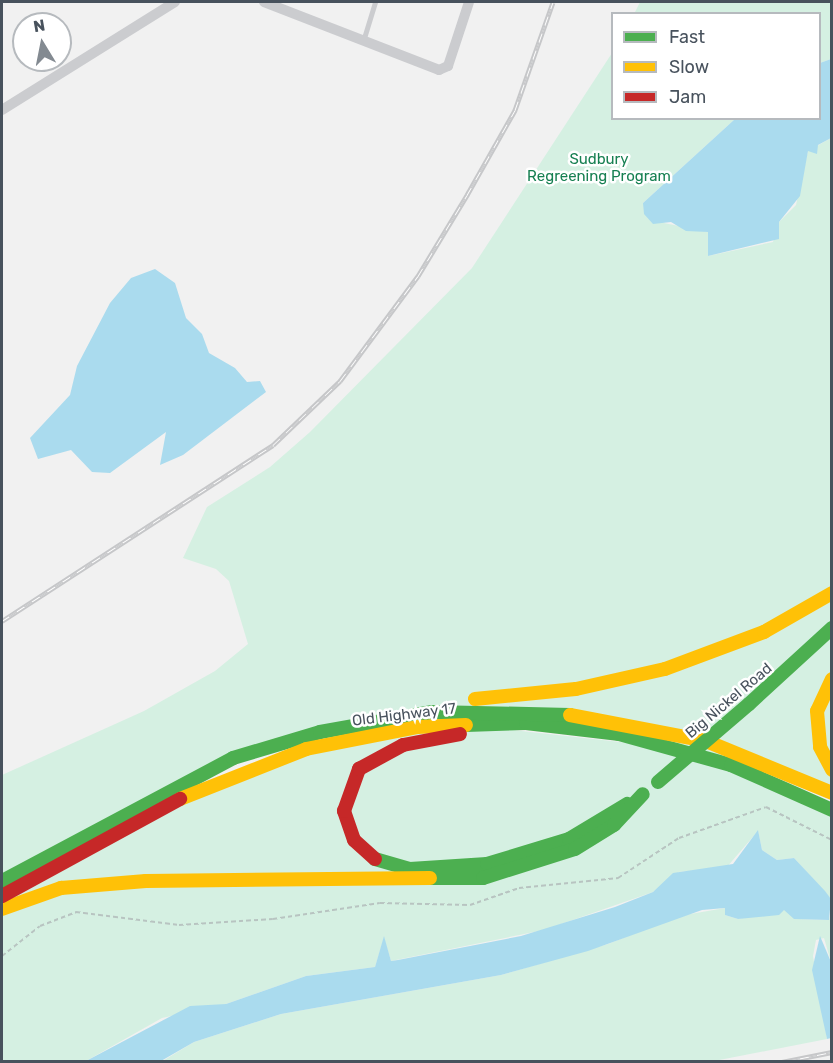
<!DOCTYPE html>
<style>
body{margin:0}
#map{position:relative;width:833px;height:1063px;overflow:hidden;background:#f1f1f1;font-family:Rubik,sans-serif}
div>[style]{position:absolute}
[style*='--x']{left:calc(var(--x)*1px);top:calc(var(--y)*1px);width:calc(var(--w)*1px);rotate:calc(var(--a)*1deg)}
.green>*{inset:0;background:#d5f0e2}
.water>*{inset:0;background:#aadbee}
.path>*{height:2px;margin-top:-1px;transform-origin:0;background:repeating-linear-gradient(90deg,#b8c4c1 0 4.5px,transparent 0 7.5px)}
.lane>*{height:5px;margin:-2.5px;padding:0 2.5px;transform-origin:2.5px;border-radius:2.5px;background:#cbcccf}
.street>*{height:10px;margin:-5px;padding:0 5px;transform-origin:5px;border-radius:5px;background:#cbcccf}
.fast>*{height:14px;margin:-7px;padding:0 7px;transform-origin:7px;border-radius:7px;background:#4caf50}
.slow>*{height:14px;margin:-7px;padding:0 7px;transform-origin:7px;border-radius:7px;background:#ffc107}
.jam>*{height:14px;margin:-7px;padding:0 7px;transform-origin:7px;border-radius:7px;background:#c62828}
.rail>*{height:5px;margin-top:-2.5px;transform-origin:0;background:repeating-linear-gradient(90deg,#fff 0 9px,#c6c7c9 0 18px);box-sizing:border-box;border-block:2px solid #c6c7c9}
.fast-bridge>*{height:14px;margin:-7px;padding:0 7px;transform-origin:7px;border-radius:7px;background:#4caf50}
span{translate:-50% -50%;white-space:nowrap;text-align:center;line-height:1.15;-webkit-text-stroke:5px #fff;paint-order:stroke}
.park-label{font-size:15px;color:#178052}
.street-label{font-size:15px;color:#48525d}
.frame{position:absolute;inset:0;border:3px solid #48525d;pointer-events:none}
.legend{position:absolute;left:611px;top:12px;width:210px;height:108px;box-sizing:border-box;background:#fff;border:2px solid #b6babe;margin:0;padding:8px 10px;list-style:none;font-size:18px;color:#48525d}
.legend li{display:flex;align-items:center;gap:12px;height:30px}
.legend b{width:30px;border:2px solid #b6babe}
.north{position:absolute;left:12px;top:12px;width:60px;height:60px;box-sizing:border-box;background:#fff;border:2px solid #b6babe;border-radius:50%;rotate:350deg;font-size:16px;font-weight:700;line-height:24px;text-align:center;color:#48525d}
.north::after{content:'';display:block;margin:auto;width:21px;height:27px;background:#838a91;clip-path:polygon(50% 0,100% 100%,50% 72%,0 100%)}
</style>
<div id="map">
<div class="green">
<div style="clip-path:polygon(640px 2px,831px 2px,831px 59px,820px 63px,820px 14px,634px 14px)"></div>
<div style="clip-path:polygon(612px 53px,612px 118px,735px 119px,643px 203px,664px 223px,708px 232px,708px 256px,773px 242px,779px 222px,796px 205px,808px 151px,831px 138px,831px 792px,570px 712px,272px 744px,2px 880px,2px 775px,144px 711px,215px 671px,248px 644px,229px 581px,216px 569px,183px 558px,207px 507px,270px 467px,310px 432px,472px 268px)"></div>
<div style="clip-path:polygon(469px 725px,674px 748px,831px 810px,831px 899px,794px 858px,777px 860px,762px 850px,758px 831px,726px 868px,679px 872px,653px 892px,544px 930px,391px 961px,384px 938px,375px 967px,306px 976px,226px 1004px,162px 1018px,86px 1061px,2px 1061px,2px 897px,160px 809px,283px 757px)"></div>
<div style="clip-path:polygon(725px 908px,725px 915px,738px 919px,784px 909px,800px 919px,829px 920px,831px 911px,831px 962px,824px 938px,816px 940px,813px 956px,827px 1039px,709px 1062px,161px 1062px,194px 1042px,281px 1014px,501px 975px,608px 944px,679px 916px)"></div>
</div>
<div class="water">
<div style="clip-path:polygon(831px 59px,831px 138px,818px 145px,817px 154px,808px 151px,800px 196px,779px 222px,779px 239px,708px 256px,708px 232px,686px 231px,671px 222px,653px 224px,644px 214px,643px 203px,735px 119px,820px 118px,820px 63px)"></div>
<div style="clip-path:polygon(155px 269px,175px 283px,186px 318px,202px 334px,209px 353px,235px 368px,247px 382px,260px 381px,266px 392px,183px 455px,160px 465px,166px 432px,110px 473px,92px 472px,71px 450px,38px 459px,30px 438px,70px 395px,77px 366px,110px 303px,131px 278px)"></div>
<div style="clip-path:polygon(758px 830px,762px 850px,777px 860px,794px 858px,825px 891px,831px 899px,829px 920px,794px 919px,784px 910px,779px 915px,738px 919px,725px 915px,725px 908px,702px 910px,588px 951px,501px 975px,281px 1014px,194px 1042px,161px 1061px,86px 1061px,190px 1006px,226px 1004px,306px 976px,375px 967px,384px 936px,391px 961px,398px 960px,521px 936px,615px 907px,653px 892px,673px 873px,733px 864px)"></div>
<div style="clip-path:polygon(820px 936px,831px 962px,831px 1038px,827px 1039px,812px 970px)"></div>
</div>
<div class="path">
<div style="--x:2;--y:956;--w:48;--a:-38.3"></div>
<div style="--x:40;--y:926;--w:39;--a:-21"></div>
<div style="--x:76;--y:912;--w:104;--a:7.2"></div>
<div style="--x:179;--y:925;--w:94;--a:-3.7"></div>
<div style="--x:273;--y:919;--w:108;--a:-8.5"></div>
<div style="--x:380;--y:903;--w:90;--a:1.3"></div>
<div style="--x:470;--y:905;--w:52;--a:-19.1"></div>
<div style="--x:519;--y:888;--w:100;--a:-5.8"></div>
<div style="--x:618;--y:878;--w:73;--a:-33.3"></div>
<div style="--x:679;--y:838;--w:92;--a:-19.6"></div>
<div style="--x:766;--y:807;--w:74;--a:26.6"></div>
</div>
<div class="lane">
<div style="--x:364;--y:38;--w:38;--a:-73"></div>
</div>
<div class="street">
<div style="--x:264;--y:2;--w:188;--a:21.2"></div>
<div style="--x:439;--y:70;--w:10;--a:-24"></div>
<div style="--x:448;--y:66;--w:67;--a:-71.8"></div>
<div style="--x:2;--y:110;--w:204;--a:-32"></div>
</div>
<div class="fast">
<div style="--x:749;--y:704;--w:113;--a:-42.5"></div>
<div style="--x:466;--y:725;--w:60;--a:-1.9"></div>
<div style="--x:526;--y:723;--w:94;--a:6.7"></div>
<div style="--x:619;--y:734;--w:116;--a:15.5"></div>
<div style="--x:731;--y:765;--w:111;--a:24"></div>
<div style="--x:375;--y:859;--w:36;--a:16"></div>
<div style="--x:410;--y:869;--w:77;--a:-3.7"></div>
<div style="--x:487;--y:864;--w:86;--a:-17"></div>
<div style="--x:569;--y:839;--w:68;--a:-31.1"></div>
<div style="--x:430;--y:878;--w:53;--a:0"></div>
<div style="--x:483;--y:878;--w:96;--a:-17.5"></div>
<div style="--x:575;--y:849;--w:46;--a:-31.6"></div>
<div style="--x:614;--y:825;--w:42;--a:-46.9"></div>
<div style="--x:2;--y:881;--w:262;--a:-28"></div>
<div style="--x:233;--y:758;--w:91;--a:-16.6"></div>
<div style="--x:320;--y:732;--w:114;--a:-10.1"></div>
<div style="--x:432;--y:712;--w:138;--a:1.2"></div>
</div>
<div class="slow">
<div style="--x:832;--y:679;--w:35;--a:115"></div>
<div style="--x:817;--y:711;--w:36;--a:85"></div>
<div style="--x:820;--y:747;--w:26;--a:62"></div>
<div style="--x:475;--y:699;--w:101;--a:-5.7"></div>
<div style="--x:576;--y:689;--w:91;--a:-12.7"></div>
<div style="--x:665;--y:669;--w:106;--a:-20.5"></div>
<div style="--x:764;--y:632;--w:78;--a:-29.8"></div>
<div style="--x:570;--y:715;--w:138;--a:10.8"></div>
<div style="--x:706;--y:741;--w:136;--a:22.4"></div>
<div style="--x:180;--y:799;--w:136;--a:-21.6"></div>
<div style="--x:306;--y:749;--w:113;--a:-11.2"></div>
<div style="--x:417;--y:727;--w:49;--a:-2.3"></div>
<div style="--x:2;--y:909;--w:63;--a:-19.6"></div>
<div style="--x:61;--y:888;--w:85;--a:-4.7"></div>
<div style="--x:146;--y:881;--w:284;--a:-0.6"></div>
</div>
<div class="jam">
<div style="--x:375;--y:859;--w:28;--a:-138"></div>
<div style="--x:354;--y:840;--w:31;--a:-109"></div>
<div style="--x:344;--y:811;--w:45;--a:-70.3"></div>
<div style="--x:359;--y:769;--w:50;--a:-28.6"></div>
<div style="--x:403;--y:745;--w:58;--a:-10.9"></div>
<div style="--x:2;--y:896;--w:203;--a:-28.6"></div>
</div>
<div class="rail">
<div style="--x:2;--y:621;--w:323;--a:-33"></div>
<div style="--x:273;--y:445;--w:93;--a:-43.7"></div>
<div style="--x:340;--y:381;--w:131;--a:-53.4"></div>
<div style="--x:418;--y:276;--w:95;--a:-58.8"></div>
<div style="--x:467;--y:195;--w:98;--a:-60.5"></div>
<div style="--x:515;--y:110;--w:114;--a:-70.6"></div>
<div style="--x:782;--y:1062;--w:51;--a:-11.3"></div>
</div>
<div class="fast-bridge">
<div style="--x:658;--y:782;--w:120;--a:-40.6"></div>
</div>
<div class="park-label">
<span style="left:599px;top:168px">Sudbury<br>Regreening Program</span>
</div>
<div class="street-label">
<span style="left:729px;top:701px;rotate:-40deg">Big Nickel Road</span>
<span style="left:404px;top:715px;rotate:-7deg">Old Highway 17</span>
</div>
<div class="frame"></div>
<ul class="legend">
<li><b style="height:8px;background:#4caf50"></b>Fast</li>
<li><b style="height:8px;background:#ffc107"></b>Slow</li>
<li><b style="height:8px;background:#c62828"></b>Jam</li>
</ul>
<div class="north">N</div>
</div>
